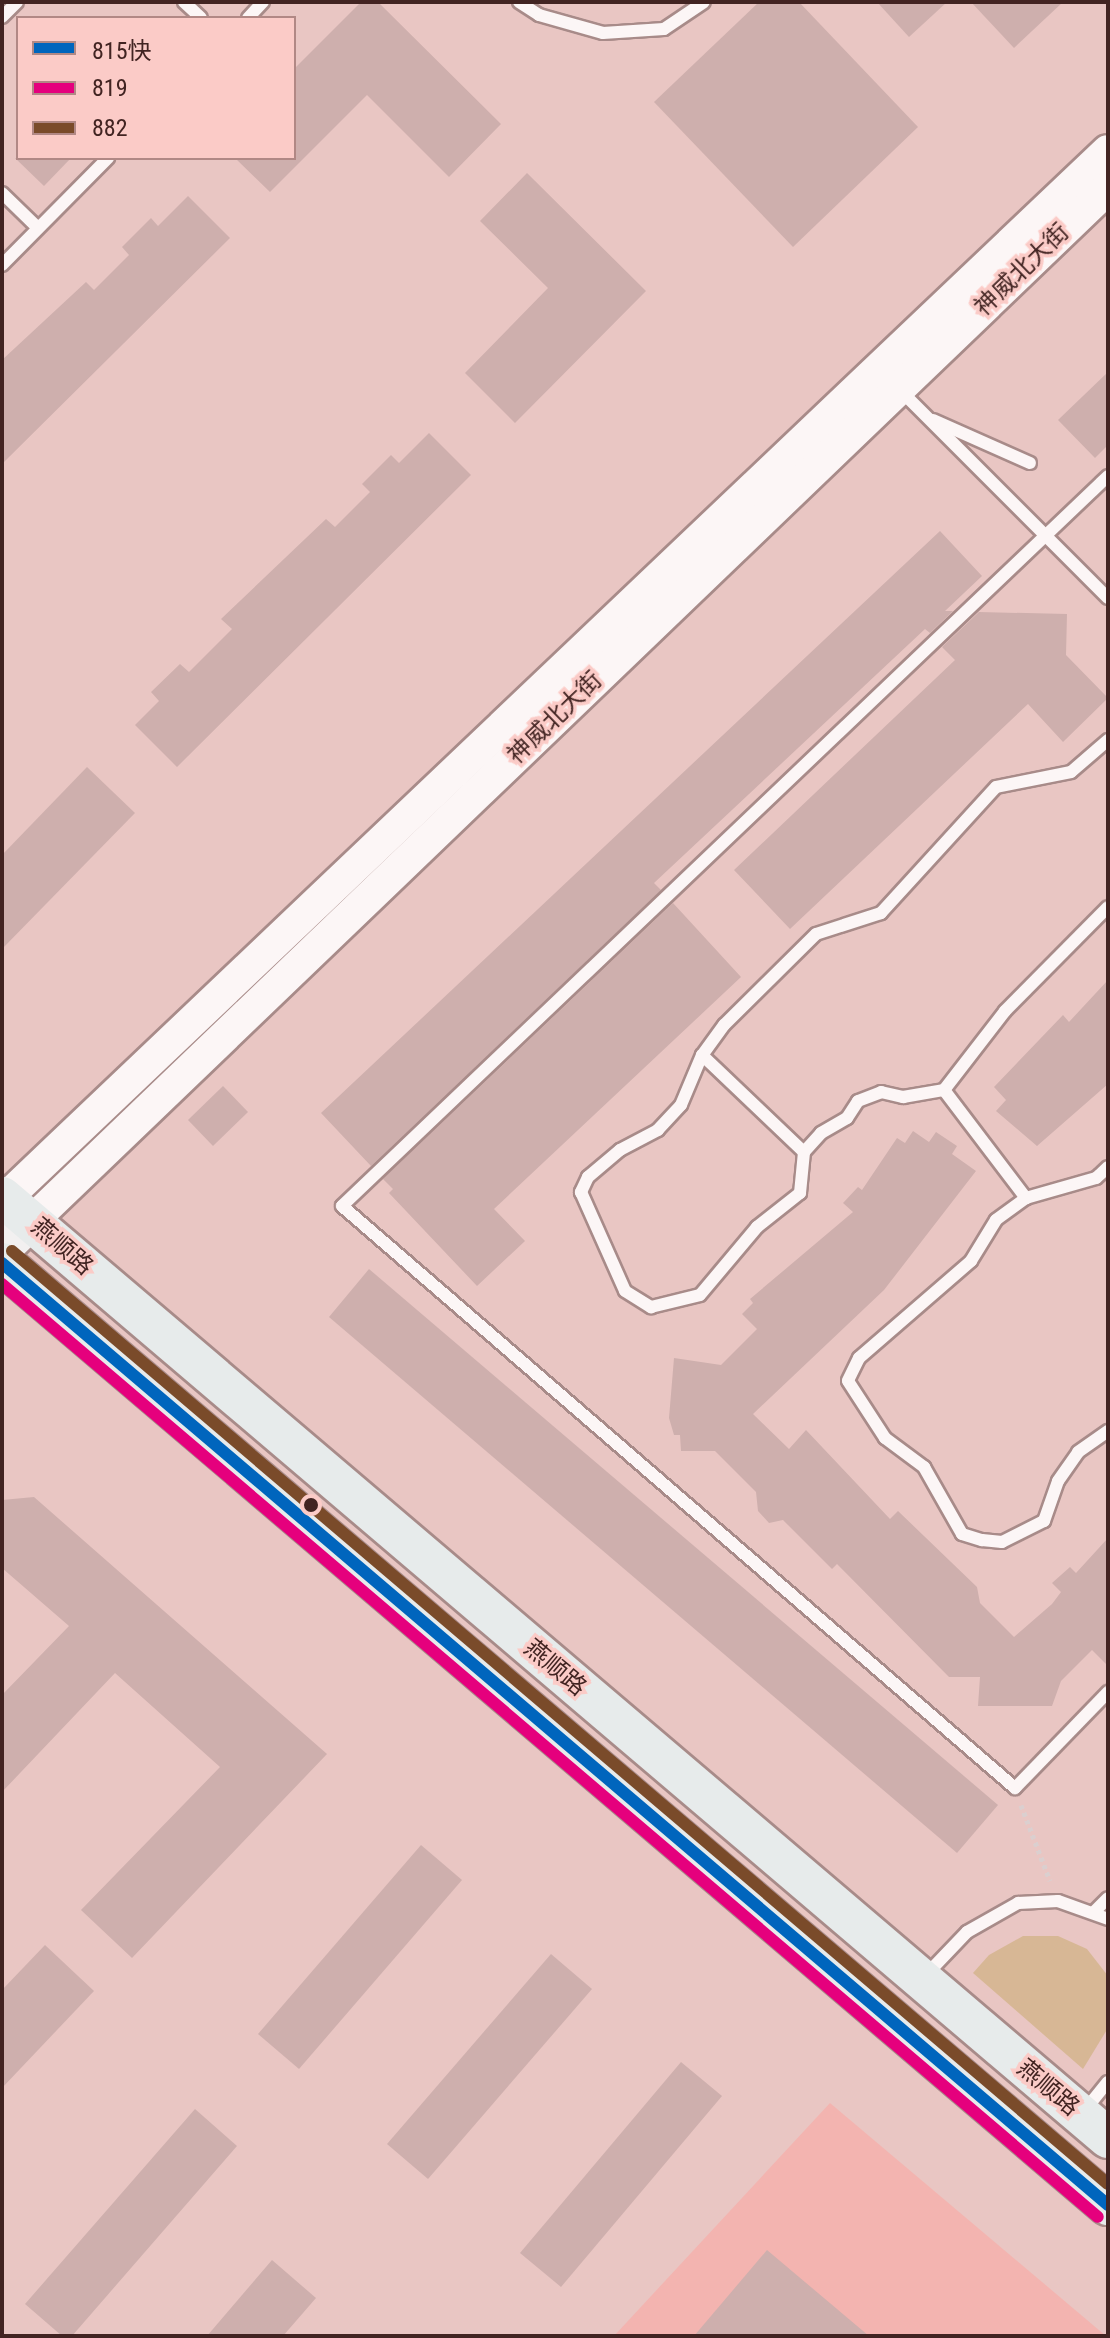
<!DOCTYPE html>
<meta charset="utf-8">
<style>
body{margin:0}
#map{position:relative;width:1110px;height:2338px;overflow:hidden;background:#e9c6c3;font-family:"Roboto Condensed","Noto Sans SC",sans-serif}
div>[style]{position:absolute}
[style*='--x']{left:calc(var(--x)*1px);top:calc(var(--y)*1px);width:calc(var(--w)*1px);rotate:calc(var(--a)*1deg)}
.built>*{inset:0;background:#f3b4b0}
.green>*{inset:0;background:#d7b795}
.building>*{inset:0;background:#ceafad}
.path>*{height:5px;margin-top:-2.5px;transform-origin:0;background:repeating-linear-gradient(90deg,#dbcfcf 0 4px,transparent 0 8px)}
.roads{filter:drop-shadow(2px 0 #a88b89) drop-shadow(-2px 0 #a88b89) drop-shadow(0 2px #a88b89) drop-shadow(0 -2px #a88b89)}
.service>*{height:12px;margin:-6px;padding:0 6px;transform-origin:6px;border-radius:6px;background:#fcf6f6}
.tertiary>*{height:32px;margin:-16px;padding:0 16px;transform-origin:16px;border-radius:16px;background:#fcf6f6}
.secondary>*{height:36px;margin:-18px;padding:0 18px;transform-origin:18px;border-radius:18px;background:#f2f0f0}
.primary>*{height:40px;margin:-20px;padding:0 20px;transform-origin:20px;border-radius:20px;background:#e7ebeb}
.bus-1>*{height:12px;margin:-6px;padding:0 6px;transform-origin:6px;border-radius:6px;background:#0065bd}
.bus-2>*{height:12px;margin:-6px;padding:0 6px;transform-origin:6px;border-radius:6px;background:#e5007d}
.bus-3>*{height:12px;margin:-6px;padding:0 6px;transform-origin:6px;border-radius:6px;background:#7a4b2a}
.dots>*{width:22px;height:22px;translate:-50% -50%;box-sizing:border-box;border:4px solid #fbcbc7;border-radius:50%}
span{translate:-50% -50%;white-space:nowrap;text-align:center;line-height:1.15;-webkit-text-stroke:7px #fbcbc7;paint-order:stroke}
.street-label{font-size:24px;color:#422422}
.frame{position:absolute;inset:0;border:4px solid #422422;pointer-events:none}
.legend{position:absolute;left:16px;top:16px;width:280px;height:144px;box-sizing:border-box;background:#fbcbc7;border:2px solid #b18885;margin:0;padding:10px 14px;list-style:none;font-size:24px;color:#422422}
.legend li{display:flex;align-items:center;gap:16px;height:40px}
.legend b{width:40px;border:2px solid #b18885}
</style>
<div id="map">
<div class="built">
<div style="clip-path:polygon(830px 2103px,1106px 2336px,614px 2336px)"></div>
</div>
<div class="green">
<div style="clip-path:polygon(1023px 1936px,1058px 1936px,1087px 1949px,1108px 1976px,1108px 2028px,1083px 2069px,973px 1973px,989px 1955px)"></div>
</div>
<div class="building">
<div style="clip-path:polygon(361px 2px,378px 2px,501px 124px,449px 177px,367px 95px,270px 192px,235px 158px,294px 158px,294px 69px)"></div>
<div style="clip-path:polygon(759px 2px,799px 2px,918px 127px,793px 247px,654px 102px)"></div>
<div style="clip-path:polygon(877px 2px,947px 2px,909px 37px)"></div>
<div style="clip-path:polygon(971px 2px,1063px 2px,1014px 48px)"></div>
<div style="clip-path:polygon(15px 158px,71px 158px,44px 186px)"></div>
<div style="clip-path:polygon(527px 173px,646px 291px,515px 423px,465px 373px,548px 288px,480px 221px)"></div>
<div style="clip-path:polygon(188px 196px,230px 238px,2px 464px,2px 360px,86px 282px,94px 290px,129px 255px,122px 247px,151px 218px,158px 226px)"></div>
<div style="clip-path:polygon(1108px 372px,1108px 445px,1095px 458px,1058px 420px)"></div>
<div style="clip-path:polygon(429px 433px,471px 475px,177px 767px,135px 725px,159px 701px,151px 692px,180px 664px,189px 672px,232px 629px,221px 619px,326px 519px,335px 527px,370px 492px,362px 484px,391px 455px,399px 463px)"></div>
<div style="clip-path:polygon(940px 531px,982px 576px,945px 611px,953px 611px,930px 633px,925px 629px,654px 883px,661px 890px,371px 1166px,321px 1113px)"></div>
<div style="clip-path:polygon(979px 612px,1067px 614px,1066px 655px,1108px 698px,1063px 742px,1028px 704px,790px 929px,734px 870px,955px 660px,942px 647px)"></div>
<div style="clip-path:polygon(87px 767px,135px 813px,2px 949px,2px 855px)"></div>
<div style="clip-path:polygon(673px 903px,741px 977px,494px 1209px,525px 1241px,477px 1286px,389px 1193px,393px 1189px,383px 1179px)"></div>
<div style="clip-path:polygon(1108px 980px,1108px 1084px,1037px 1146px,996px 1111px,1006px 1100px,994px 1087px,1063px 1015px,1069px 1022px)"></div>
<div style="clip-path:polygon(223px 1086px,248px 1112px,213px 1146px,188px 1120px)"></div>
<div style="clip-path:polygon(913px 1131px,929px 1142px,936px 1132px,957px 1146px,952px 1154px,976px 1171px,884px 1290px,753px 1414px,789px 1449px,806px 1430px,890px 1519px,898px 1511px,977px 1587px,980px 1603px,1014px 1637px,1052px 1604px,1061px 1592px,1052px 1583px,1070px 1567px,1076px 1573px,1108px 1538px,1108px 1666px,1092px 1650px,1061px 1681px,1052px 1706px,978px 1706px,980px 1677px,949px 1677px,837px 1564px,832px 1569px,783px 1520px,769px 1523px,758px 1511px,756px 1492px,715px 1451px,681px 1451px,680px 1435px,674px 1435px,669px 1418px,674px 1358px,721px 1365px,757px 1329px,742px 1314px,753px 1303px,750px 1299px,853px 1212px,843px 1203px,858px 1187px,862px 1190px,897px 1138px,905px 1143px)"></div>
<div style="clip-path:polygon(369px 1269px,998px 1805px,957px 1853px,329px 1317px)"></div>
<div style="clip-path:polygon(34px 1497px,327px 1754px,132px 1958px,81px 1910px,220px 1767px,115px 1673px,2px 1792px,2px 1695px,69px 1626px,2px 1568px,2px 1500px)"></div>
<div style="clip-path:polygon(421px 1845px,462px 1880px,299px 2069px,258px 2034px)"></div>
<div style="clip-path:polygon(45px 1945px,94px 1991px,2px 2088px,2px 1990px)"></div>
<div style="clip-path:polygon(551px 1954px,592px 1989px,428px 2179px,387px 2144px)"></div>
<div style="clip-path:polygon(681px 2062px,722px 2096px,561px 2287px,520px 2253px)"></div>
<div style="clip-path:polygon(195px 2109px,237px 2146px,72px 2336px,62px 2336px,25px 2304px)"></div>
<div style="clip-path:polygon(767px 2250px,869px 2336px,694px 2336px)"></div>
<div style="clip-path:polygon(272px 2260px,316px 2298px,283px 2336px,207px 2336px)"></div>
</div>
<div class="path">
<div style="--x:1021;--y:1805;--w:81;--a:69.1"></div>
</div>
<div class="roads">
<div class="service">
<div style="--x:184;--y:2;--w:23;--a:43"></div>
<div style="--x:519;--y:2;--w:24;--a:33"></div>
<div style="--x:539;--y:15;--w:66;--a:15.7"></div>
<div style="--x:603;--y:33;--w:61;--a:-3.8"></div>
<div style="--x:664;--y:29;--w:48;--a:-34"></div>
<div style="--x:2;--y:17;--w:21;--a:-45"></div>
<div style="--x:248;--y:18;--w:22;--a:-47"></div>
<div style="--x:2;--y:193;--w:50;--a:44.2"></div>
<div style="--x:2;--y:265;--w:151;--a:-45.3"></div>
<div style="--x:900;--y:390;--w:294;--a:45"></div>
<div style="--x:933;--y:420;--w:106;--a:23.9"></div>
<div style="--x:1108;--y:476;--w:1058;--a:136.38"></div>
<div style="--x:342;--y:1206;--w:890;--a:40.85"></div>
<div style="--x:1015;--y:1788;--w:134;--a:-45.9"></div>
<div style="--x:1108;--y:740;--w:49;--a:139.1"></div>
<div style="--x:1071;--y:772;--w:76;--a:168.7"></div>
<div style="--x:996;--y:787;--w:171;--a:132.4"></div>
<div style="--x:881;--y:913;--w:68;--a:162.1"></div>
<div style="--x:816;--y:934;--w:129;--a:135.3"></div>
<div style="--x:724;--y:1025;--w:37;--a:126"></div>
<div style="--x:702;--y:1055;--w:54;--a:112.8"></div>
<div style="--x:681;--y:1105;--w:34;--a:133"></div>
<div style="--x:658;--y:1130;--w:43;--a:152.2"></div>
<div style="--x:620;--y:1150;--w:42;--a:139.8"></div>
<div style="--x:588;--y:1177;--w:17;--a:115"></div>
<div style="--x:581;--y:1192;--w:108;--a:66"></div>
<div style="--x:625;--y:1291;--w:31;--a:32"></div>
<div style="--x:651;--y:1307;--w:50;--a:-13.8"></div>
<div style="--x:700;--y:1295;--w:89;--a:-50"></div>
<div style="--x:757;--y:1227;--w:55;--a:-38.3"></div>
<div style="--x:800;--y:1193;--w:41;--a:-84.4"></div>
<div style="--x:804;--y:1152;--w:25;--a:-48"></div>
<div style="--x:821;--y:1133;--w:30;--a:-30"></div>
<div style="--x:847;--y:1118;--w:20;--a:-57"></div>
<div style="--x:858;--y:1101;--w:25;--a:-21"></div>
<div style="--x:881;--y:1092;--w:23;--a:13"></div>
<div style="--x:903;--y:1097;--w:42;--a:-9.7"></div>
<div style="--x:944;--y:1090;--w:100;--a:-52.3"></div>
<div style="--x:1005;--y:1011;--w:146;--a:-45.3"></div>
<div style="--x:702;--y:1055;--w:141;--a:43.6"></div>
<div style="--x:944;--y:1090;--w:136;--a:52.8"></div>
<div style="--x:1108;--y:1167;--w:16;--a:137"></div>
<div style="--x:1096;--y:1178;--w:73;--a:164.1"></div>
<div style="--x:1026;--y:1198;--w:37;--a:144"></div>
<div style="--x:996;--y:1220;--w:48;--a:121.4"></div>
<div style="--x:971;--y:1261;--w:148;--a:139.1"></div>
<div style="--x:859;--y:1358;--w:25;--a:116"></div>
<div style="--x:848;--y:1381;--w:68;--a:57"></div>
<div style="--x:885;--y:1438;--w:49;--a:36.6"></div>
<div style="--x:924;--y:1467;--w:77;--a:60.4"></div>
<div style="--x:962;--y:1534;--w:21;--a:17"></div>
<div style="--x:982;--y:1540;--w:20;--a:6"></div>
<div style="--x:1002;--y:1542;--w:47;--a:-26.6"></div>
<div style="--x:1044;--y:1521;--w:42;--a:-70.7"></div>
<div style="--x:1058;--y:1481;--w:35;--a:-55"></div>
<div style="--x:1078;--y:1452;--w:37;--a:-35"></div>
<div style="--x:1095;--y:1911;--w:18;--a:-45"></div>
<div style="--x:925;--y:1976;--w:61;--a:-46.3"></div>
<div style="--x:967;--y:1932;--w:59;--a:-29.6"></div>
<div style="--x:1018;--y:1903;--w:40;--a:-2.9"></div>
<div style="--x:1058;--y:1901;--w:53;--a:19.8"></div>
<div style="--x:1085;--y:2110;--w:36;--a:-51"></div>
</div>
<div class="tertiary">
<div style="--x:5;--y:1199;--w:1521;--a:-43.54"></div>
<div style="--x:32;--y:1221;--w:1492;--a:-43.83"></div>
</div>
<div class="secondary">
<div style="--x:2;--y:1250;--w:42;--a:-44"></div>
</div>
<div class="primary">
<div style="--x:2;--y:1197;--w:1452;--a:40.39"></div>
<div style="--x:2;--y:1263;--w:1453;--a:40.42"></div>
</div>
</div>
<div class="bus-1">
<div style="--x:2;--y:1263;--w:1453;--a:40.42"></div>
</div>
<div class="bus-2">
<div style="--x:2;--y:1284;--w:1439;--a:40.41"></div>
</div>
<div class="bus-3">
<div style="--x:12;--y:1251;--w:1439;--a:40.41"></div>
</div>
<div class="dots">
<div style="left:311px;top:1505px;background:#422422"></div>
</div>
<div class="street-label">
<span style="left:1022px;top:270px;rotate:-44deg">神威北大街</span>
<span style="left:555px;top:718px;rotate:-44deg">神威北大街</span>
<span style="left:62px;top:1247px;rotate:41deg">燕顺路</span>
<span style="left:555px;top:1668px;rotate:40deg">燕顺路</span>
<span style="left:1048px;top:2088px;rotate:40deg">燕顺路</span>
</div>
<div class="frame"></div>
<ul class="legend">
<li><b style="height:10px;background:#0065bd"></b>815快</li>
<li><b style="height:10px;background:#e5007d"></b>819</li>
<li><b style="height:10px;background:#7a4b2a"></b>882</li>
</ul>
</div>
